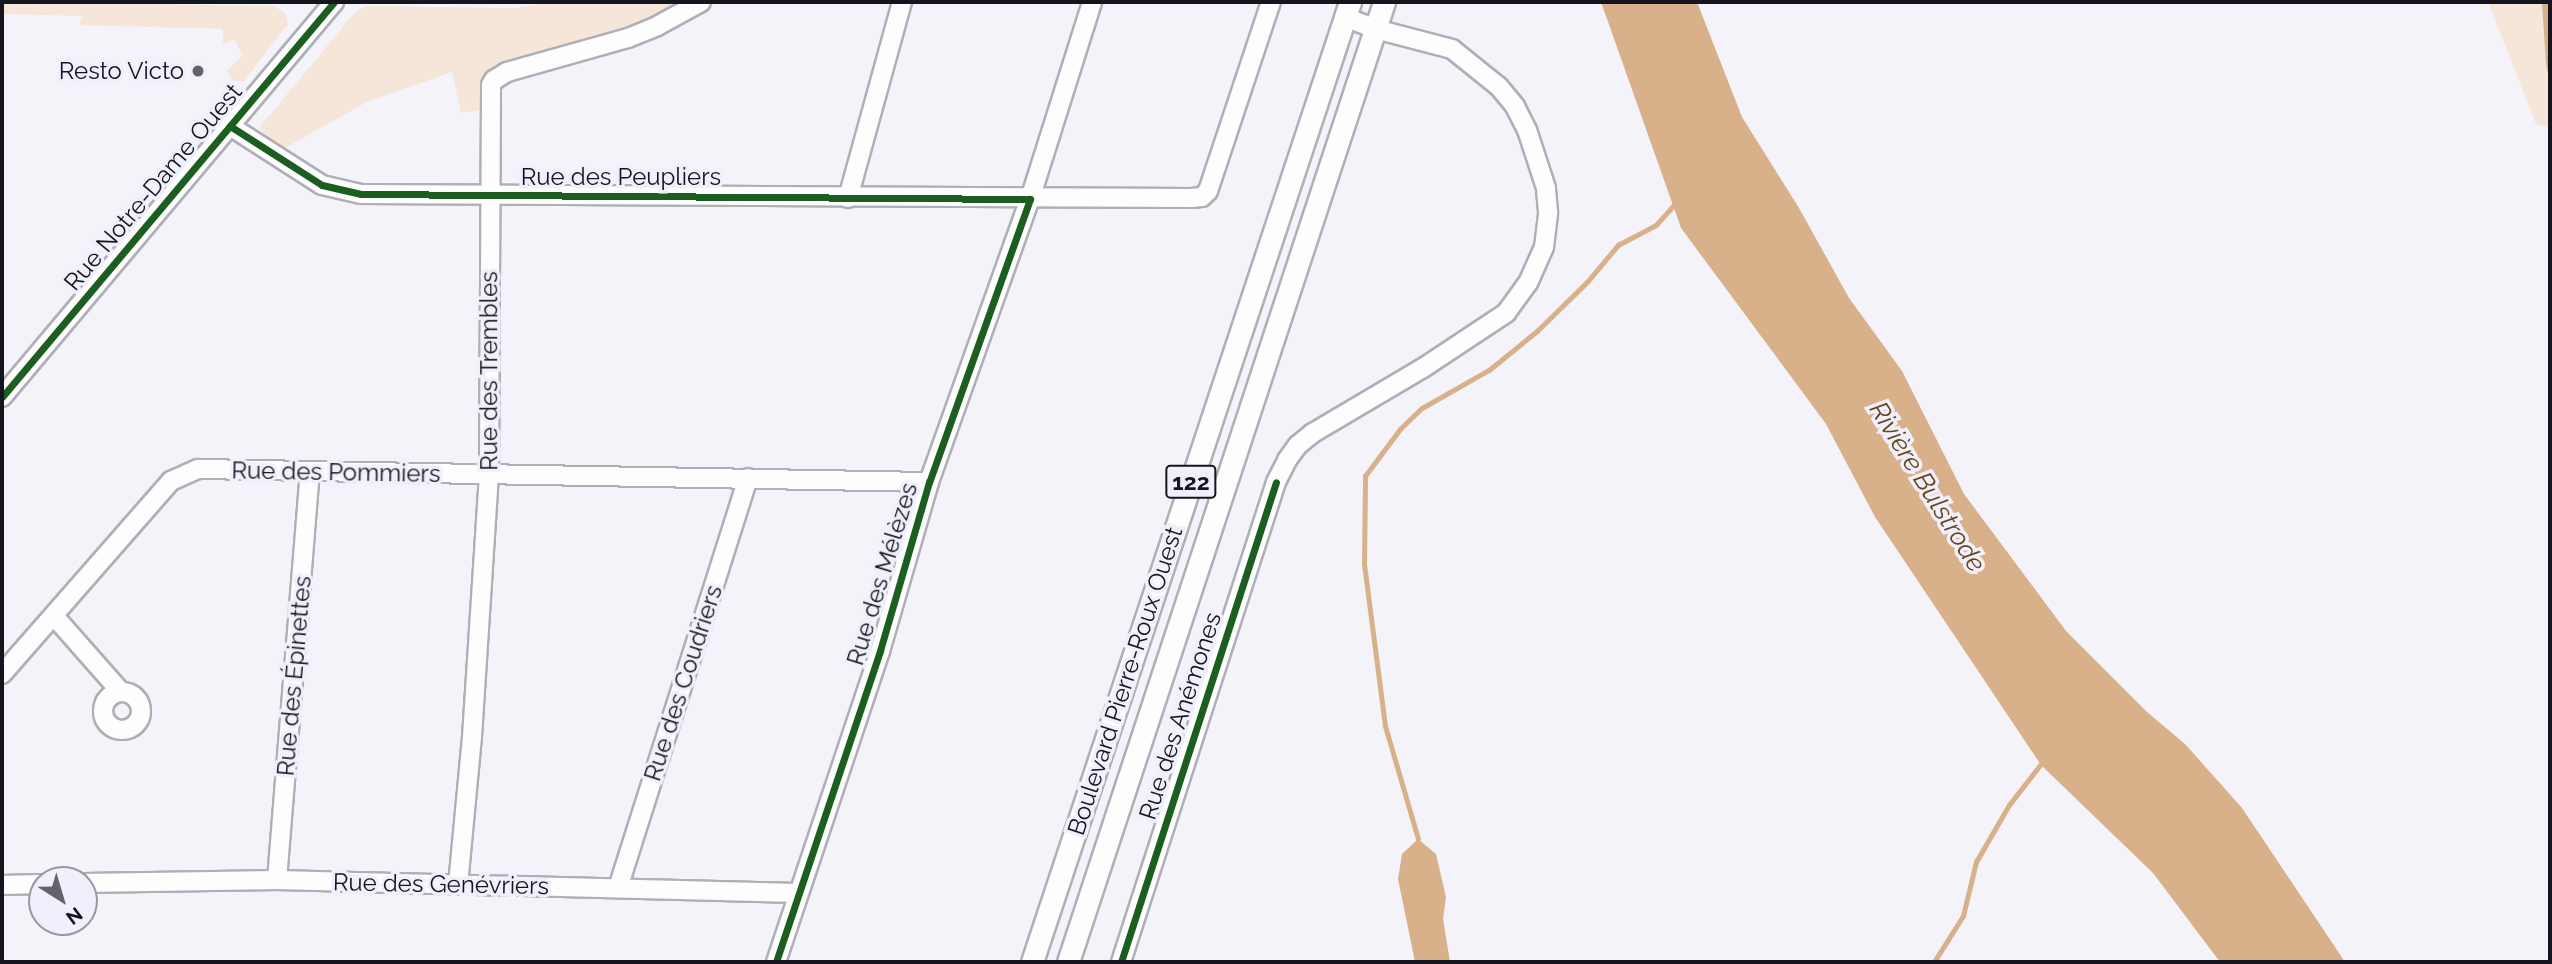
<!DOCTYPE html>
<meta charset="utf-8">
<style>
body{margin:0}
#map{position:relative;width:2552px;height:964px;overflow:hidden;background:#f3f3f9;font-family:Raleway,sans-serif}
div>[style]{position:absolute}
[style*='--x']{left:calc(var(--x)*1px);top:calc(var(--y)*1px);width:calc(var(--w)*1px);rotate:calc(var(--a)*1deg)}
.green>*{inset:0;background:#f6e6d9}
.water>*{inset:0;background:#d8b18a}
.stream>*{height:4.5px;margin:-2.25px;padding:0 2.25px;transform-origin:2.25px;border-radius:2.25px;background:#d8b18a}
.roads{filter:drop-shadow(2px 0 #afafb7) drop-shadow(-2px 0 #afafb7) drop-shadow(0 2px #afafb7) drop-shadow(0 -2px #afafb7)}
.minor>*{height:18px;margin:-9px;padding:0 9px;transform-origin:9px;border-radius:9px;background:#fdfdfe}
.minor>.ring{margin:-9px;padding:0;box-sizing:content-box;background:none;border:18px solid #fdfdfe;border-radius:50%}
.major>*{height:21px;margin:-10.5px;padding:0 10.5px;transform-origin:10.5px;border-radius:10.5px;background:#fdfdfe}
.cycleway>*{height:7px;margin:-3.5px;padding:0 3.5px;transform-origin:3.5px;border-radius:3.5px;background:#1b5e20}
.dots>*{width:19px;height:19px;translate:-50% -50%;box-sizing:border-box;border:4px solid #f0f0fc;border-radius:50%}
span{translate:-50% -50%;white-space:nowrap;text-align:center;line-height:1.15;-webkit-text-stroke:7px #f0f0fc;paint-order:stroke}
.shield-label span{padding:2px 5px;background:#f0f0fc;border:2px solid;border-radius:5px;-webkit-text-stroke-width:0}
.shield-label{font-size:23px;color:#15151f;font-weight:700}
.poi-label{font-size:24px;color:#15151f}
.right{translate:-100% -50%;text-align:right}
.street-label{font-size:24px;color:#15151f}
.water-label{font-size:26px;color:#6a4417;font-style:italic}
.frame{position:absolute;inset:0;border:4px solid #15151f;pointer-events:none}
.north{position:absolute;left:28px;top:866px;width:70px;height:70px;box-sizing:border-box;background:#f0f0fc;border:2px solid #9898a4;border-radius:50%;rotate:143deg;font-size:19px;font-weight:700;line-height:28px;text-align:center;color:#15151f}
.north::after{content:'';display:block;margin:auto;width:24px;height:32px;background:#63636b;clip-path:polygon(50% 0,100% 100%,50% 72%,0 100%)}
</style>
<div id="map">
<div class="green">
<div style="clip-path:polygon(2px 2px,274px 6px,286px 14px,288px 24px,243px 82px,233px 80px,227px 71px,242px 56px,235px 40px,223px 44px,223px 29px,79px 25px,83px 16px,2px 14px)"></div>
<div style="clip-path:polygon(556px 2px,684px 2px,616px 32px,496px 68px,485px 78px,479px 110px,461px 113px,452px 72px,367px 102px,283px 149px,259px 128px,357px 10px,368px 6px,514px 8px)"></div>
<div style="clip-path:polygon(2488px 2px,2542px 2px,2550px 83px,2550px 128px,2536px 124px)"></div>
</div>
<div class="water">
<div style="clip-path:polygon(1601px 2px,1697px 2px,1742px 117px,1799px 208px,1849px 298px,1902px 371px,1964px 494px,2066px 631px,2147px 712px,2185px 744px,2242px 808px,2345px 962px,2220px 962px,2153px 873px,2041px 765px,1875px 517px,1826px 424px,1681px 228px)"></div>
<div style="clip-path:polygon(2542px 2px,2550px 2px,2550px 83px,2546px 64px)"></div>
<div style="clip-path:polygon(1418px 839px,1436px 854px,1446px 897px,1443px 919px,1450px 962px,1415px 962px,1398px 879px,1402px 854px)"></div>
</div>
<div class="stream">
<div style="--x:1418;--y:839;--w:118;--a:-106.3"></div>
<div style="--x:1385;--y:726;--w:163;--a:-97.4"></div>
<div style="--x:1364;--y:564;--w:88;--a:-89.3"></div>
<div style="--x:1365;--y:476;--w:59;--a:-53.3"></div>
<div style="--x:1400;--y:429;--w:30;--a:-44"></div>
<div style="--x:1422;--y:408;--w:77;--a:-29.6"></div>
<div style="--x:1489;--y:370;--w:62;--a:-39.1"></div>
<div style="--x:1537;--y:331;--w:71;--a:-44.4"></div>
<div style="--x:1588;--y:281;--w:47;--a:-50.2"></div>
<div style="--x:1618;--y:245;--w:43;--a:-27.8"></div>
<div style="--x:1656;--y:225;--w:28;--a:-48"></div>
<div style="--x:1934;--y:962;--w:54;--a:-57.8"></div>
<div style="--x:1963;--y:916;--w:56;--a:-76.5"></div>
<div style="--x:1976;--y:862;--w:66;--a:-59.9"></div>
<div style="--x:2009;--y:805;--w:57;--a:-52.1"></div>
</div>
<div class="roads">
<div class="minor">
<div style="--x:230;--y:126;--w:109;--a:32.7"></div>
<div style="--x:322;--y:185;--w:40;--a:13"></div>
<div style="--x:361;--y:194;--w:830;--a:0.28"></div>
<div style="--x:1191;--y:198;--w:11;--a:-5"></div>
<div style="--x:1202;--y:197;--w:8;--a:-45"></div>
<div style="--x:1208;--y:191;--w:199;--a:-71.6"></div>
<div style="--x:848;--y:198;--w:203;--a:-74.6"></div>
<div style="--x:2;--y:397;--w:516;--a:-49.95"></div>
<div style="--x:54;--y:616;--w:101;--a:48.6"></div>
<div style="--x:2;--y:674;--w:257;--a:-48.8"></div>
<div style="--x:171;--y:481;--w:30;--a:-24"></div>
<div style="--x:198;--y:469;--w:731;--a:1.02"></div>
<div class="ring" style="left:103px;top:692px;width:20px;height:20px"></div>
<div style="--x:277;--y:880;--w:410;--a:-85.4"></div>
<div style="--x:84;--y:883;--w:193;--a:-0.9"></div>
<div style="--x:277;--y:880;--w:521;--a:1.43"></div>
<div style="--x:2;--y:885;--w:40;--a:-1.4"></div>
<div style="--x:458;--y:885;--w:149;--a:-84.6"></div>
<div style="--x:472;--y:737;--w:264;--a:-86.3"></div>
<div style="--x:489;--y:474;--w:389;--a:-89.7"></div>
<div style="--x:491;--y:85;--w:6;--a:-59"></div>
<div style="--x:494;--y:80;--w:15;--a:-32"></div>
<div style="--x:507;--y:72;--w:126;--a:-15.7"></div>
<div style="--x:628;--y:38;--w:31;--a:-22"></div>
<div style="--x:657;--y:26;--w:50;--a:-28.6"></div>
<div style="--x:618;--y:888;--w:430;--a:-72.4"></div>
<div style="--x:776;--y:962;--w:328;--a:-71.5"></div>
<div style="--x:880;--y:651;--w:176;--a:-73.8"></div>
<div style="--x:929;--y:482;--w:300;--a:-70.4"></div>
<div style="--x:1030;--y:199;--w:207;--a:-72.5"></div>
<div style="--x:1121;--y:962;--w:504;--a:-72.1"></div>
<div style="--x:1276;--y:482;--w:25;--a:-63"></div>
<div style="--x:1287;--y:460;--w:19;--a:-54"></div>
<div style="--x:1298;--y:445;--w:19;--a:-39"></div>
<div style="--x:1313;--y:433;--w:128;--a:-30.6"></div>
<div style="--x:1423;--y:368;--w:100;--a:-33.5"></div>
<div style="--x:1506;--y:313;--w:37;--a:-54"></div>
<div style="--x:1528;--y:283;--w:39;--a:-66"></div>
<div style="--x:1544;--y:247;--w:35;--a:-83"></div>
<div style="--x:1548;--y:212;--w:24;--a:-95"></div>
<div style="--x:1546;--y:188;--w:61;--a:-108.1"></div>
<div style="--x:1527;--y:130;--w:27;--a:-117"></div>
<div style="--x:1515;--y:106;--w:26;--a:-130"></div>
<div style="--x:1498;--y:86;--w:59;--a:-141.2"></div>
<div style="--x:1452;--y:49;--w:79;--a:-165.3"></div>
<div style="--x:1376;--y:29;--w:34;--a:-159"></div>
</div>
<div class="major">
<div style="--x:1032;--y:962;--w:1011;--a:-71.67"></div>
<div style="--x:1068;--y:962;--w:1011;--a:-71.78"></div>
</div>
</div>
<div class="cycleway">
<div style="--x:230;--y:126;--w:109;--a:32.7"></div>
<div style="--x:322;--y:185;--w:40;--a:13"></div>
<div style="--x:361;--y:194;--w:669;--a:0.43"></div>
<div style="--x:1030;--y:199;--w:300;--a:109.6"></div>
<div style="--x:929;--y:482;--w:176;--a:106.2"></div>
<div style="--x:880;--y:651;--w:328;--a:108.5"></div>
<div style="--x:2;--y:397;--w:516;--a:-49.95"></div>
<div style="--x:1121;--y:962;--w:504;--a:-72.1"></div>
</div>
<div class="dots">
<div style="left:198px;top:71px;background:#63636b"></div>
</div>
<div class="shield-label">
<span style="left:1191px;top:482px">122</span>
</div>
<div class="poi-label">
<span class="right" style="left:184px;top:71px">Resto Victo</span>
</div>
<div class="street-label">
<span style="left:621px;top:177px">Rue des Peupliers</span>
<span style="left:153px;top:187px;rotate:-50deg">Rue Notre-Dame Ouest</span>
<span style="left:489px;top:371px;rotate:-90deg">Rue des Trembles</span>
<span style="left:336px;top:472px;rotate:1deg">Rue des Pommiers</span>
<span style="left:882px;top:574px;rotate:-73deg">Rue des Mélèzes</span>
<span style="left:294px;top:676px;rotate:-85deg">Rue des Épinettes</span>
<span style="left:1125px;top:681px;rotate:-72deg">Boulevard Pierre-Roux Ouest</span>
<span style="left:683px;top:683px;rotate:-72deg">Rue des Coudriers</span>
<span style="left:1180px;top:716px;rotate:-72deg">Rue des Anémones</span>
<span style="left:441px;top:884px;rotate:1deg">Rue des Genévriers</span>
</div>
<div class="water-label">
<span style="left:1927px;top:487px;rotate:58deg">Rivière Bulstrode</span>
</div>
<div class="frame"></div>
<div class="north">N</div>
</div>
